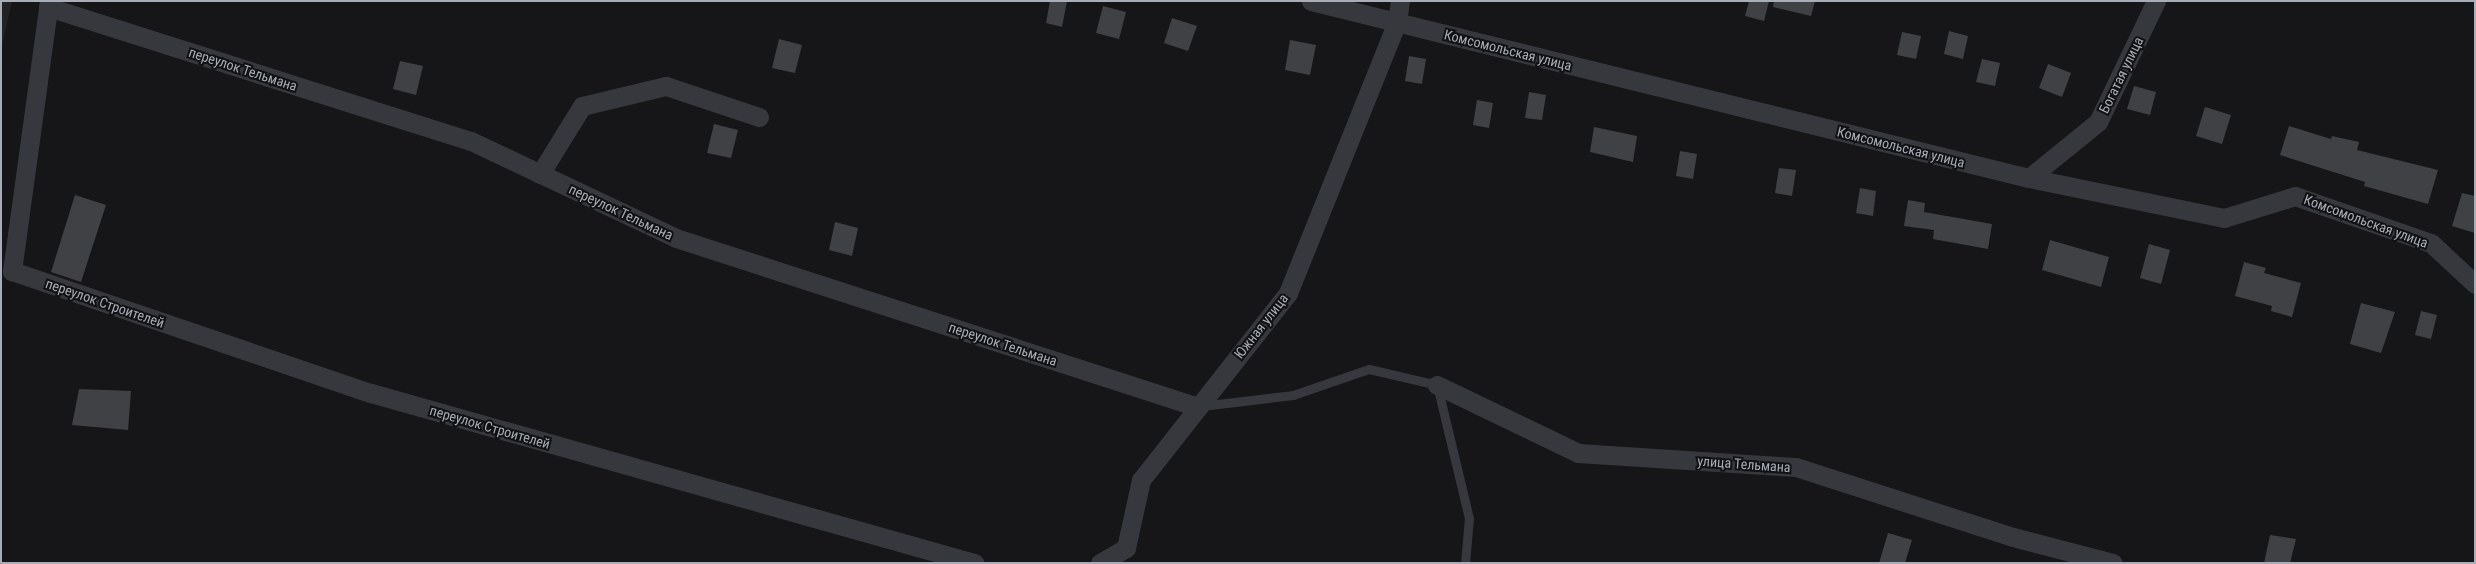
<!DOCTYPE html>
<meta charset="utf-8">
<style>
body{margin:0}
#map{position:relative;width:2476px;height:564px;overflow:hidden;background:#161618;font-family:"Roboto Condensed",sans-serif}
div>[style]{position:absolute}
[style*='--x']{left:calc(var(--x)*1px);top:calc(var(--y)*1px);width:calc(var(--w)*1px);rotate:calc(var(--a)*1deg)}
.built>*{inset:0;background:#222225}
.building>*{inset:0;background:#404145}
.service>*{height:9px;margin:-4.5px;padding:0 4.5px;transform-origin:4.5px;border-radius:4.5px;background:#37383d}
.minor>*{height:19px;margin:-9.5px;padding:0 9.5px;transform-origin:9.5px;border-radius:9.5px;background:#37383d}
span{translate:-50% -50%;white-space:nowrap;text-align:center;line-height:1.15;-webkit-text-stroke:4px #111113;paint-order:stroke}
.street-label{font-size:14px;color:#a8adb8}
.frame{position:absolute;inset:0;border:2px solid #a8adb8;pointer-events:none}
</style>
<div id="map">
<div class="built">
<div style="clip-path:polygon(1px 1px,12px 1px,1px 50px)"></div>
</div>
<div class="building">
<div style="clip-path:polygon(1050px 1px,1067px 1px,1062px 27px,1046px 23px)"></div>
<div style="clip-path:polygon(1749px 1px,1769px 1px,1764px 21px,1745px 16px)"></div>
<div style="clip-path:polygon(1774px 1px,1815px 1px,1811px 16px,1773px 7px)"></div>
<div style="clip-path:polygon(1103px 6px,1126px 12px,1119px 39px,1096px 33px)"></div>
<div style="clip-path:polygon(1172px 18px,1197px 26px,1188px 51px,1164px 43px)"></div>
<div style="clip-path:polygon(1949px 31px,1968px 36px,1963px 59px,1944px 54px)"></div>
<div style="clip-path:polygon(1902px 32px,1921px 36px,1916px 59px,1897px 55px)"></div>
<div style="clip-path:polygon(779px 39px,802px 45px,795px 73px,772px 68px)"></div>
<div style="clip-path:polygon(1290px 40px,1316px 45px,1310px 75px,1285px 70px)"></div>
<div style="clip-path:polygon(1409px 56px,1426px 59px,1422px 84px,1405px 81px)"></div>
<div style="clip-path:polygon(1982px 59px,2000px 63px,1995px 86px,1976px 82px)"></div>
<div style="clip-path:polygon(400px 61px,423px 66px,416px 95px,393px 89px)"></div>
<div style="clip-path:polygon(2048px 64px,2071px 73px,2062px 97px,2039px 88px)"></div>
<div style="clip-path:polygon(2134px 86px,2156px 92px,2150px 115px,2127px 109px)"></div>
<div style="clip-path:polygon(1529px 92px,1546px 95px,1542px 120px,1525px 118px)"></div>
<div style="clip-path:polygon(1477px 100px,1493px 103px,1489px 128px,1473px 125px)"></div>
<div style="clip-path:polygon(2205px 107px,2231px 115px,2222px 144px,2196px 136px)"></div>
<div style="clip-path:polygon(714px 124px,738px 130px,731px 158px,707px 153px)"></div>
<div style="clip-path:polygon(2289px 126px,2331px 139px,2332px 136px,2359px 142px,2357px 150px,2438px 170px,2428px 204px,2364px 186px,2365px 182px,2280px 155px)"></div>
<div style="clip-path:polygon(1594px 127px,1637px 136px,1633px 162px,1590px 152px)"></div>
<div style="clip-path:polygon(1680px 151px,1697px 154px,1693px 179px,1676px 176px)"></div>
<div style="clip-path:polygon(1779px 168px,1796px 170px,1792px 196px,1775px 193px)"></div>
<div style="clip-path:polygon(1860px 188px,1876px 191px,1873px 216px,1856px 213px)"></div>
<div style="clip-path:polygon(2462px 193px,2475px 196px,2475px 233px,2452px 226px)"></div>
<div style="clip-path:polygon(75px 195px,106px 205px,81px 282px,51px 272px)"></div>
<div style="clip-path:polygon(1908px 200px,1925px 203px,1924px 212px,1992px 224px,1988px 249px,1933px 239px,1934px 230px,1904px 226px)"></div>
<div style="clip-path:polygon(835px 222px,858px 228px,852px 256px,829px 250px)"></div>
<div style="clip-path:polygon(2050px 240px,2109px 257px,2101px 287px,2042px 270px)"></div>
<div style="clip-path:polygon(2149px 244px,2170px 250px,2161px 284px,2140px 278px)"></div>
<div style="clip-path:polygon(2244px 262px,2266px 268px,2264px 273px,2301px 283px,2292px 317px,2271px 311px,2272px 306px,2235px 296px)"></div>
<div style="clip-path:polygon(2361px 303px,2395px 312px,2381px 353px,2350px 344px)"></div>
<div style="clip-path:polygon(2421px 311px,2437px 315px,2431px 339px,2415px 335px)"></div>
<div style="clip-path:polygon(79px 389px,131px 391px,128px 430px,72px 425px)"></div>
<div style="clip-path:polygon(1888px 533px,1912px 540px,1905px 563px,1879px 563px)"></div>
<div style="clip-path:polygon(2270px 535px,2296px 539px,2290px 563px,2264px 563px)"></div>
</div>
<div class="service">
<div style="--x:1201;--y:406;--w:93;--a:-6.8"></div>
<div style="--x:1293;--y:395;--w:80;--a:-18.9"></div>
<div style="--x:1369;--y:369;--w:70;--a:13.2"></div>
<div style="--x:1437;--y:385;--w:137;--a:76.5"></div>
<div style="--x:1469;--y:518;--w:45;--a:95.1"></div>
</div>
<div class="minor">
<div style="--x:49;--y:1;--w:273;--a:97.8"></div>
<div style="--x:12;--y:271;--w:379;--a:18.8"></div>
<div style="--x:371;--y:393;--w:627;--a:15.74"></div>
<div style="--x:1311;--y:1;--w:739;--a:13.85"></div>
<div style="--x:2029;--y:178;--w:199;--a:11.6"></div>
<div style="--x:2224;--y:218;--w:74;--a:-17.2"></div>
<div style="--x:2295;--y:196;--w:144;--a:19.1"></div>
<div style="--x:2431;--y:243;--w:60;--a:43"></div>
<div style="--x:48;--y:7;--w:444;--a:17.6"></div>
<div style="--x:471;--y:141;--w:227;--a:25.3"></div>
<div style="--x:676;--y:238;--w:549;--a:17.94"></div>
<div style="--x:540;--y:174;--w:80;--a:-58.3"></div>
<div style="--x:582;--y:106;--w:86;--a:-13.4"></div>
<div style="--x:666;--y:86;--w:98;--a:18.4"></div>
<div style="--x:2029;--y:178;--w:89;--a:-39.1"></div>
<div style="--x:2098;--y:122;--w:134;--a:-64.4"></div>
<div style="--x:1437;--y:385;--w:157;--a:25.7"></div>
<div style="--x:1578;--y:453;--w:218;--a:3.7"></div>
<div style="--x:1796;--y:467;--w:228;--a:17.9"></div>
<div style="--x:2013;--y:537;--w:103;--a:14.6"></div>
<div style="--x:1100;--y:563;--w:30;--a:-30"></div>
<div style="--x:1126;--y:548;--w:70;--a:-77.6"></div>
<div style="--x:1141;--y:480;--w:238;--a:-51.8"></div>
<div style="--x:1288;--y:293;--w:292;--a:-68.1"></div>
<div style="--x:1397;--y:22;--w:21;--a:-82"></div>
</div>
<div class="street-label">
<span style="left:1508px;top:50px;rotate:14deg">Комсомольская улица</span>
<span style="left:243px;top:69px;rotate:18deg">переулок Тельмана</span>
<span style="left:2121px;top:75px;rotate:-64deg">Богатая улица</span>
<span style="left:1901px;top:147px;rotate:14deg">Комсомольская улица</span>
<span style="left:621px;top:212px;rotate:25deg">переулок Тельмана</span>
<span style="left:2366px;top:221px;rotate:20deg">Комсомольская улица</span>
<span style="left:105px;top:303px;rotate:19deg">переулок Строителей</span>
<span style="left:1261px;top:326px;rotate:-52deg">Южная улица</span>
<span style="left:1003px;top:344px;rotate:18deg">переулок Тельмана</span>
<span style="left:490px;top:427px;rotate:16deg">переулок Строителей</span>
<span style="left:1744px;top:464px;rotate:4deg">улица Тельмана</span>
</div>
<div class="frame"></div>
</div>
